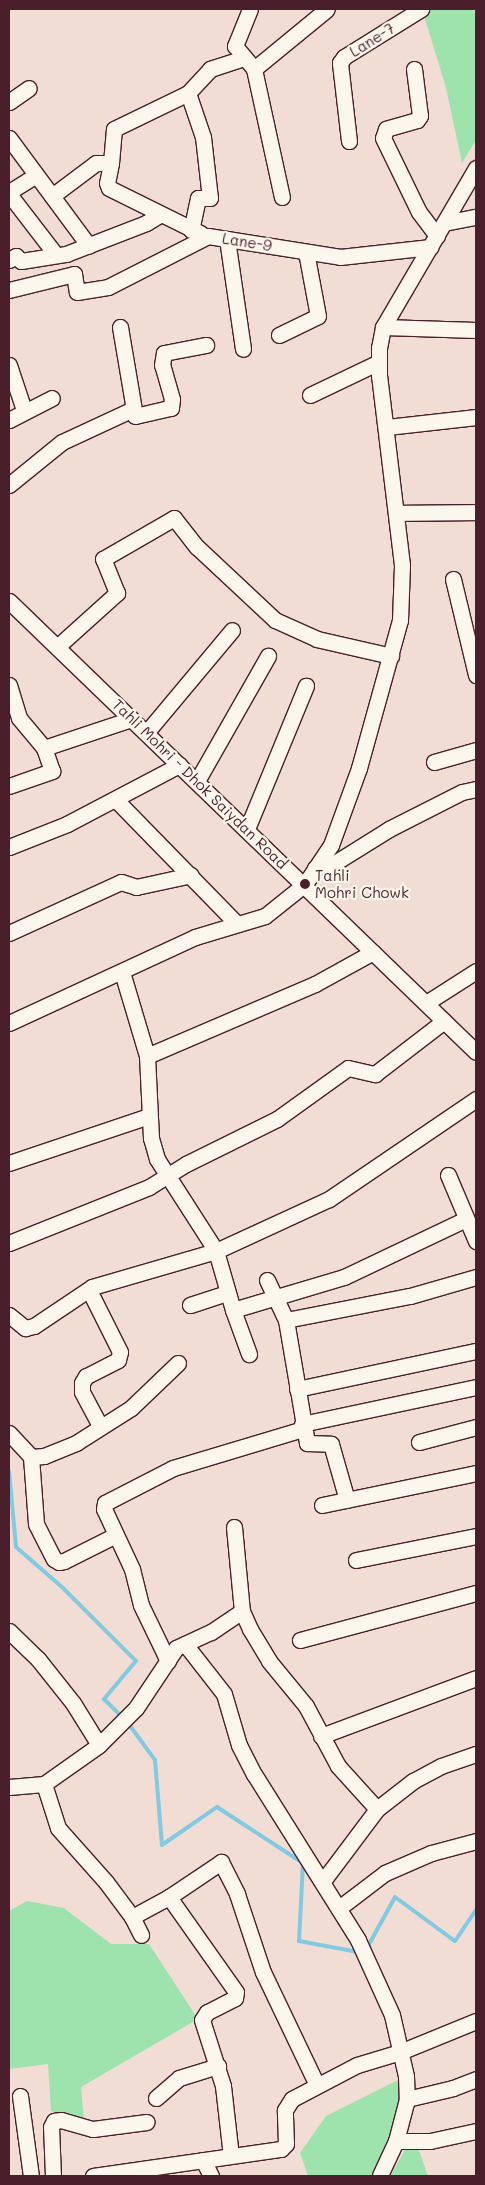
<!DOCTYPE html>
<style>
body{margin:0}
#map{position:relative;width:485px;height:2185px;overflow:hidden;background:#f2ddd4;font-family:Mali,sans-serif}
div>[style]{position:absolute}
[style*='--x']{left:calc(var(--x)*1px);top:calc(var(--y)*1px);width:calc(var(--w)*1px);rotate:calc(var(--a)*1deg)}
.green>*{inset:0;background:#9ee2ae}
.stream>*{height:4px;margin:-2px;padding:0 2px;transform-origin:2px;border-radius:2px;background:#82cae2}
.roads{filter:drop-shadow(1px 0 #4a1f2b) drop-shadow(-1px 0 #4a1f2b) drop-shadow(0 1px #4a1f2b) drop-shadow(0 -1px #4a1f2b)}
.minor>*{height:15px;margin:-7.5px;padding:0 7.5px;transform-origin:7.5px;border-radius:7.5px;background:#fbf7ec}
.dots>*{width:14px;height:14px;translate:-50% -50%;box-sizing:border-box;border:2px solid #fbf7ec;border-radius:50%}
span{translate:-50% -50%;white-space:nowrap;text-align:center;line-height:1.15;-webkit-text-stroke:4.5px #fbf7ec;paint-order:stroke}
.street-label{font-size:15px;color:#4a1f2b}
.poi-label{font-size:15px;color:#4a1f2b}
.left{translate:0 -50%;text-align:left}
.frame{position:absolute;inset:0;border:10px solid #4a1f2b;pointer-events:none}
</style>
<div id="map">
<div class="green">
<div style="clip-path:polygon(422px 9px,473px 9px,476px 18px,476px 140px,462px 163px,446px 88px)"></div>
<div style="clip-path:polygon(27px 1901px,64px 1908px,111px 1944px,149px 1944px,198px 2019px,81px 2087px,84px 2121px,51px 2111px,48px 2064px,9px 2069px,9px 1911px)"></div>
<div style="clip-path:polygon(406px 2076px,397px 2131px,376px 2176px,308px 2176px,300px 2153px,326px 2116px)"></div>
<div style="clip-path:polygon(418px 2148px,428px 2176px,390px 2176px,405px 2150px)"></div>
</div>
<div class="stream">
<div style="--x:9;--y:1471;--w:76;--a:84.7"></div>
<div style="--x:16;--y:1547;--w:62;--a:41.1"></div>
<div style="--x:63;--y:1588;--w:103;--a:45"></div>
<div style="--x:136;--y:1661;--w:50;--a:130.1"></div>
<div style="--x:104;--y:1699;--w:27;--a:45"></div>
<div style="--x:128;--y:1723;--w:46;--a:53.9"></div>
<div style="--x:155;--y:1760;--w:85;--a:85.3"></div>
<div style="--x:162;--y:1845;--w:67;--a:-34.6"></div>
<div style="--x:217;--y:1807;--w:103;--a:33.1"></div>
<div style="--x:303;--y:1863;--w:78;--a:92.9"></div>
<div style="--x:299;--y:1941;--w:60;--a:10.6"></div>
<div style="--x:367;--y:1948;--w:58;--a:-61.2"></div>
<div style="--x:395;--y:1897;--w:74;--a:36.3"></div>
<div style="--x:455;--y:1941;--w:37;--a:-56"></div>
</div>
<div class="roads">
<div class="minor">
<div style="--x:250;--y:9;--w:40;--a:112"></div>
<div style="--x:235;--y:46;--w:30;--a:50"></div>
<div style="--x:254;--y:69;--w:131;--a:77.7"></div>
<div style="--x:254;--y:69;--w:94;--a:-39.4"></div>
<div style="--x:414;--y:69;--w:47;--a:82.7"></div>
<div style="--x:420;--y:116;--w:5;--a:127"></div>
<div style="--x:417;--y:120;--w:32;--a:164"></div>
<div style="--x:386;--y:129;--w:9;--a:108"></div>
<div style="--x:383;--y:138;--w:82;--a:64.1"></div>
<div style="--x:419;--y:212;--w:30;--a:53"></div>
<div style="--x:188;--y:93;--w:46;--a:71.2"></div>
<div style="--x:203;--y:137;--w:61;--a:83.5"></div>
<div style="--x:210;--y:198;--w:12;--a:180"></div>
<div style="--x:198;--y:198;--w:33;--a:102"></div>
<div style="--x:9;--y:102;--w:24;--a:-35"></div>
<div style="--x:9;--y:138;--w:134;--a:53.5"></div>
<div style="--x:349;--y:141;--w:79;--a:-96.6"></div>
<div style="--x:340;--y:63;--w:7;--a:-56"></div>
<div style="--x:344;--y:57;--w:91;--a:-31.9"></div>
<div style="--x:111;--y:163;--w:20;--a:101"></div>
<div style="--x:107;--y:183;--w:5;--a:68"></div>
<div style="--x:109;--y:188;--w:102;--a:26.3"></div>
<div style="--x:9;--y:192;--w:32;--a:-32"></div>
<div style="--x:9;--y:194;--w:77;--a:52.4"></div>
<div style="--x:52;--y:196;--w:55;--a:-36.9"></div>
<div style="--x:96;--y:163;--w:15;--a:0"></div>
<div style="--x:111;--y:163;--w:34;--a:-85"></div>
<div style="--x:114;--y:129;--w:82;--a:-25.9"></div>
<div style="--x:188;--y:93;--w:33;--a:-47"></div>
<div style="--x:210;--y:69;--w:36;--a:-18"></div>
<div style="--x:444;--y:223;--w:33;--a:-11"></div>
<div style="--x:227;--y:239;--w:111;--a:81.7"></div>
<div style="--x:9;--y:260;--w:8;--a:-30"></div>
<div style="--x:16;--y:256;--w:7;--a:45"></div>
<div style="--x:21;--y:261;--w:46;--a:-8.8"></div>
<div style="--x:66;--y:254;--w:86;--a:-21.2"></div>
<div style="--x:146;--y:223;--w:17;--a:-31"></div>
<div style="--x:9;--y:290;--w:67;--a:-13.8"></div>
<div style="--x:74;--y:274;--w:18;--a:81"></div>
<div style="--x:77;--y:292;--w:31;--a:-9"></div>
<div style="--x:108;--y:287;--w:112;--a:-27"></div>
<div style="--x:208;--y:236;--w:134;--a:9"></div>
<div style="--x:340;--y:257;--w:91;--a:-6.3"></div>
<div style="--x:120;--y:327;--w:90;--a:80.4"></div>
<div style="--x:135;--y:416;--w:37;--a:-13"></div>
<div style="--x:171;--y:408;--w:9;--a:-84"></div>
<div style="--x:172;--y:399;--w:35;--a:-106"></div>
<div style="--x:162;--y:365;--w:12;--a:-81"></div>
<div style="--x:164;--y:353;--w:43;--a:-10.8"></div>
<div style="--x:383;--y:327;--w:93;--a:1.8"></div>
<div style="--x:279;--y:335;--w:43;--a:-26"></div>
<div style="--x:318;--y:316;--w:65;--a:-100.6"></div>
<div style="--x:9;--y:365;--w:47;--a:71.6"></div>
<div style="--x:310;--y:395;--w:76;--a:-25.6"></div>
<div style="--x:9;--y:420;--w:48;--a:-27.1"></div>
<div style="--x:387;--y:427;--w:90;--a:-6.4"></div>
<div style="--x:9;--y:485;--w:68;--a:-39.1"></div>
<div style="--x:62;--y:442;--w:76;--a:-24.9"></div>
<div style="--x:396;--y:513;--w:80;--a:-0.7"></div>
<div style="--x:453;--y:579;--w:99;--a:76.5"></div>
<div style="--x:9;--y:601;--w:649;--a:44"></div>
<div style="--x:57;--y:647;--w:81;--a:-42"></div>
<div style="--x:117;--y:593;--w:37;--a:-112"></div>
<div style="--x:103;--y:559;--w:82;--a:-30"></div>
<div style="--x:174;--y:518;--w:37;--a:52"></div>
<div style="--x:197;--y:547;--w:107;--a:43.1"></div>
<div style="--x:275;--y:620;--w:46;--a:24.3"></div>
<div style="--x:317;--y:639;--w:76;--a:12.9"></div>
<div style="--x:9;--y:685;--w:34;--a:73"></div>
<div style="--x:19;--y:718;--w:39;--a:50"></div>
<div style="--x:146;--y:733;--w:134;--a:-50.1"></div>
<div style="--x:434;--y:762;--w:44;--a:-15.9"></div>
<div style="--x:197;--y:781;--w:144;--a:-60.4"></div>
<div style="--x:9;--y:786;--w:46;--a:-19.2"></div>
<div style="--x:52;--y:771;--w:24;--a:-109"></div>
<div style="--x:44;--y:748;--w:92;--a:-18.4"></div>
<div style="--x:116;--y:800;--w:173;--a:45.7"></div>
<div style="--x:247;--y:829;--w:155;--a:-67.6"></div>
<div style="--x:9;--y:847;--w:62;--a:-21.6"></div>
<div style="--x:67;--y:824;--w:127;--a:-27.8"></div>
<div style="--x:315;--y:868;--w:18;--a:-13"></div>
<div style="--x:333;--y:864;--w:66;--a:-32"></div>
<div style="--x:389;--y:829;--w:82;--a:-26.9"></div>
<div style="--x:462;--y:792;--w:14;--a:-12"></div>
<div style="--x:9;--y:933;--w:123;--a:-24.5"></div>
<div style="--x:121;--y:882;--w:16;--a:18"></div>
<div style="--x:136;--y:887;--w:56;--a:-12.3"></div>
<div style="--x:122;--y:972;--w:88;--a:73.4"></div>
<div style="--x:147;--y:1056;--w:82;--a:87.2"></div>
<div style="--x:151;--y:1138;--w:22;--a:74"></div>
<div style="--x:157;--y:1159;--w:109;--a:57.3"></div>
<div style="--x:216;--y:1251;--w:61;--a:73.9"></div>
<div style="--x:233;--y:1310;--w:116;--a:-16.6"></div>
<div style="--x:344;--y:1277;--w:135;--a:-25.4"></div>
<div style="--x:426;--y:1003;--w:59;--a:-32.6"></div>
<div style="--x:9;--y:1023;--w:205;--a:-24.8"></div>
<div style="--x:195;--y:937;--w:73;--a:-16.7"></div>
<div style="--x:265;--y:916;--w:51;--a:-38.7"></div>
<div style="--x:305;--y:884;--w:47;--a:-56.3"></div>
<div style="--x:331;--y:845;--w:82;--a:-70"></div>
<div style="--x:359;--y:768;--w:154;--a:-74.5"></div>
<div style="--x:400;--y:620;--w:55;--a:-87.9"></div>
<div style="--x:402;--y:565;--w:190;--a:-96.9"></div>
<div style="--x:379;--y:376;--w:28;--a:-90"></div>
<div style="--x:379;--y:348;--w:21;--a:-79"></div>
<div style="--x:383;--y:327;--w:184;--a:-59.7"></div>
<div style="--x:147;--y:1056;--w:183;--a:-23.2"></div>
<div style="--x:315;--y:984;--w:66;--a:-28.9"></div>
<div style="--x:9;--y:1163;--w:148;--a:-18.6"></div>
<div style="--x:448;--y:1175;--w:72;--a:67"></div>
<div style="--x:9;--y:1243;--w:151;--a:-21.8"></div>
<div style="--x:149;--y:1187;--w:44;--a:-31.9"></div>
<div style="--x:186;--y:1164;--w:102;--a:-26.3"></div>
<div style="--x:277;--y:1119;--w:87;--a:-35.7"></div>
<div style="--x:348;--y:1068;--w:28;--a:13"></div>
<div style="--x:375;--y:1074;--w:87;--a:-37.5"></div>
<div style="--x:267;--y:1280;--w:44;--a:64.6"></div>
<div style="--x:286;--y:1320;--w:125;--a:80.3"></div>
<div style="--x:307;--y:1443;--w:24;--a:2"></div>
<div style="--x:331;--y:1444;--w:58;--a:74.1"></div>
<div style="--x:89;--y:1290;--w:69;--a:63.4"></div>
<div style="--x:120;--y:1352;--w:8;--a:104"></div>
<div style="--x:118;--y:1360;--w:36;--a:153"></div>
<div style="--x:86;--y:1376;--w:8;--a:120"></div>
<div style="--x:82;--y:1383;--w:9;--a:90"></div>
<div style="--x:82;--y:1392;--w:38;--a:62"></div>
<div style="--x:190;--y:1305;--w:39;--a:-18"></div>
<div style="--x:233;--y:1310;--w:47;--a:70"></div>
<div style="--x:9;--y:1315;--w:21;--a:39"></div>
<div style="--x:25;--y:1328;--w:9;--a:-13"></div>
<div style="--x:34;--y:1326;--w:70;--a:-33.9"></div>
<div style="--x:92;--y:1287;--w:129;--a:-16.2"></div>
<div style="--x:216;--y:1251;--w:124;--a:-24.7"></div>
<div style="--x:329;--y:1199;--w:178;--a:-34.2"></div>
<div style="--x:286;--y:1320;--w:126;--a:-11"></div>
<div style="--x:410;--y:1296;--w:69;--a:-16.1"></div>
<div style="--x:297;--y:1389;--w:183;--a:-12"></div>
<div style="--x:302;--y:1424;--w:178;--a:-12"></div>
<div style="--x:9;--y:1433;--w:33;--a:47"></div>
<div style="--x:31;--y:1457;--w:13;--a:-4"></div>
<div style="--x:44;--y:1456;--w:35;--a:-22"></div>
<div style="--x:76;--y:1443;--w:65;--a:-32.5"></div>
<div style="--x:131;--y:1408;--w:65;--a:-43.8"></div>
<div style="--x:419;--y:1442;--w:59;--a:-14.7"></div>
<div style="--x:31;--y:1457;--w:67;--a:85.7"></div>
<div style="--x:36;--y:1524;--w:39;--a:63"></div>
<div style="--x:54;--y:1559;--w:6;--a:31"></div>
<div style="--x:59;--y:1562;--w:5;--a:-11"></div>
<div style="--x:64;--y:1561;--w:58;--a:-26.6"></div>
<div style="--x:322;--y:1505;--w:157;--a:-11.7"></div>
<div style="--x:234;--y:1527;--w:84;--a:84.6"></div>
<div style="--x:242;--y:1611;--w:20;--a:66"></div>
<div style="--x:250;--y:1629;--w:37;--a:59"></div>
<div style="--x:269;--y:1661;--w:58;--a:50.6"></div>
<div style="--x:306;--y:1706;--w:68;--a:61.9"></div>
<div style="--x:338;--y:1766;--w:58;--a:47.8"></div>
<div style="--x:356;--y:1560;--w:122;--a:-11.3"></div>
<div style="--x:9;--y:1631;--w:40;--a:44"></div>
<div style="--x:38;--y:1659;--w:56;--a:51.5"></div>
<div style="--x:73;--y:1703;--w:49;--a:58.2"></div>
<div style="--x:300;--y:1640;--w:182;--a:-15"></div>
<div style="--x:185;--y:1644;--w:63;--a:52"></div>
<div style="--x:224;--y:1694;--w:53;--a:73.6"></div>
<div style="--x:239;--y:1745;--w:33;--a:63"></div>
<div style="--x:254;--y:1774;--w:196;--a:57.9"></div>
<div style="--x:358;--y:1940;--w:82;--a:65.6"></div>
<div style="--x:392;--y:2015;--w:63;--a:77.1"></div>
<div style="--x:406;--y:2076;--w:23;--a:88"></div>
<div style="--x:407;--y:2099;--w:43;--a:104.7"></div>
<div style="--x:396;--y:2141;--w:38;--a:115"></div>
<div style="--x:168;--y:1661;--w:62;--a:-115.7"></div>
<div style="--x:141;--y:1605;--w:37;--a:-104"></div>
<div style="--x:132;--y:1569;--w:66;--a:-115"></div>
<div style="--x:104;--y:1509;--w:6;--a:-81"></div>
<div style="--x:105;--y:1503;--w:76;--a:-27.2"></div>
<div style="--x:173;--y:1468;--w:136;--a:-16.7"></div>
<div style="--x:321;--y:1736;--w:165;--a:-20.5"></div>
<div style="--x:44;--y:1784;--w:46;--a:72.3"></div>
<div style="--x:58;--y:1828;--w:72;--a:48.4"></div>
<div style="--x:106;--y:1882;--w:44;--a:53.4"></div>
<div style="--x:132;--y:1917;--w:20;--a:63"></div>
<div style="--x:9;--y:1787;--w:35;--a:-5"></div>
<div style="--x:44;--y:1784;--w:67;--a:-35.3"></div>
<div style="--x:99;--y:1745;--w:52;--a:-45"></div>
<div style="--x:136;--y:1708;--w:72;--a:-56.3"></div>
<div style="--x:176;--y:1648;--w:38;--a:-25"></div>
<div style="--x:211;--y:1632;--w:37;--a:-34"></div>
<div style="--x:323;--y:1881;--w:90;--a:-53.1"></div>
<div style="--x:377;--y:1809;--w:46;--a:-37.9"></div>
<div style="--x:413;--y:1781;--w:32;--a:-28"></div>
<div style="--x:441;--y:1766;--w:37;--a:-19"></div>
<div style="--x:169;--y:1897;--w:116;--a:54.8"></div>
<div style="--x:236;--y:1992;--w:6;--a:99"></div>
<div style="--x:235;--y:1998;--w:31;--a:153"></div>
<div style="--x:207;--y:2012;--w:9;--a:122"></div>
<div style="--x:202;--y:2020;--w:69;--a:72.3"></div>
<div style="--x:223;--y:2086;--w:70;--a:83.5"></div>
<div style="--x:339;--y:1908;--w:58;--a:-37.3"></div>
<div style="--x:385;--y:1873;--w:50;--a:-23.5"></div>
<div style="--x:431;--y:1853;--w:47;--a:-14.9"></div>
<div style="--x:132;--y:1917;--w:42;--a:-28.4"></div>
<div style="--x:169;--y:1897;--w:63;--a:-33.9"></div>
<div style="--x:221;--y:1862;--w:36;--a:63"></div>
<div style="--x:237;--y:1894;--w:82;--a:71.6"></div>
<div style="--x:263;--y:1972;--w:125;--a:64.5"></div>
<div style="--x:20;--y:2096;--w:81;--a:82.2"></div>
<div style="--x:156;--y:2098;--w:30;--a:-41"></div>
<div style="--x:179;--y:2078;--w:41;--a:-17.1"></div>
<div style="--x:407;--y:2099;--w:47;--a:-13.4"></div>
<div style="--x:453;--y:2088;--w:25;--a:-21"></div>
<div style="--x:396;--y:2141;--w:34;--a:0"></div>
<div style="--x:430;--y:2141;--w:47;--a:-12.3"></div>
<div style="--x:203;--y:2160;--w:18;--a:63"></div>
<div style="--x:53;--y:2176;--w:49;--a:-92.3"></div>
<div style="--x:51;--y:2127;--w:7;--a:-63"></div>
<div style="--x:54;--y:2121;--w:7;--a:-8"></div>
<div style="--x:61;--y:2120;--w:33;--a:16"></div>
<div style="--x:93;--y:2129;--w:54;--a:-7.4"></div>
<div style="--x:93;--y:2176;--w:190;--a:-8.2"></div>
<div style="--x:281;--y:2149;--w:7;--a:-45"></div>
<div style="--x:286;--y:2144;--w:34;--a:-92"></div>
<div style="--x:285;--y:2110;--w:13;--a:-58"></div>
<div style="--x:292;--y:2099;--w:73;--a:-27.6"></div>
<div style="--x:357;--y:2065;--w:45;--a:-16.8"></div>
<div style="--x:400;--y:2052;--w:82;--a:-22.2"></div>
</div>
</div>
<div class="dots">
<div style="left:305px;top:884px;background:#4a1f2b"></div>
</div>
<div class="street-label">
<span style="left:372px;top:40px;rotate:-32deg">Lane-7</span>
<span style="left:247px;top:242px;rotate:9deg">Lane-9</span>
<span style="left:200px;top:784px;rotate:44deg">Tahli Mohri - Dhok Saiydan Road</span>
</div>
<div class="poi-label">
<span class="left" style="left:315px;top:884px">Tahli<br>Mohri Chowk</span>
</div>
<div class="frame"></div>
</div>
